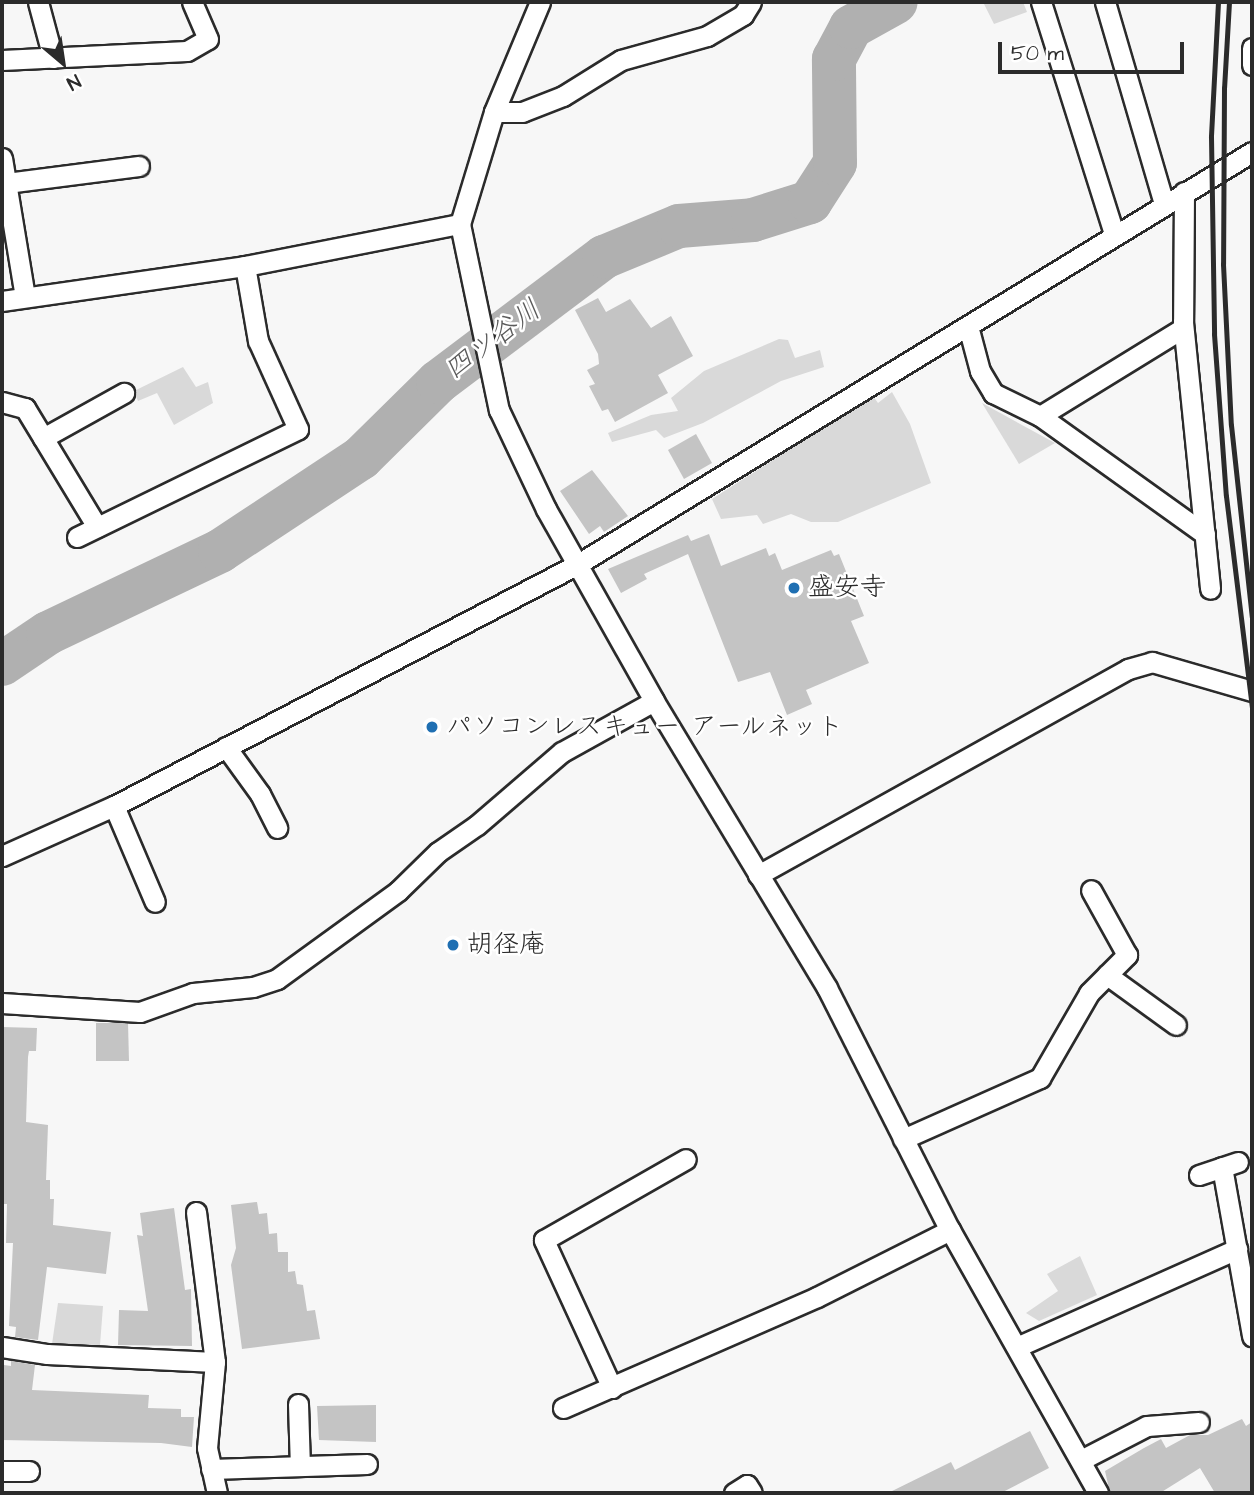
<!DOCTYPE html>
<meta charset="utf-8">
<style>
body{margin:0}
#map{position:relative;width:1254px;height:1495px;overflow:hidden;background:#f7f7f7;font-family:"Architects Daughter","Klee One",sans-serif}
div>[style]{position:absolute}
[style*='--x']{left:calc(var(--x)*1px);top:calc(var(--y)*1px);width:calc(var(--w)*1px);rotate:calc(var(--a)*1deg)}
.green>*{inset:0;background:#d9d9d9}
.river>*{height:44px;margin:-22px;padding:0 22px;transform-origin:22px;border-radius:22px;background:#b0b0b0}
.building>*{inset:0;background:#c4c4c4}
.roads{filter:drop-shadow(2px 0 #2b2b2b) drop-shadow(-2px 0 #2b2b2b) drop-shadow(0 2px #2b2b2b) drop-shadow(0 -2px #2b2b2b)}
.minor>*{height:19px;margin:-9.5px;padding:0 9.5px;transform-origin:9.5px;border-radius:9.5px;background:#fff}
.rail>*{height:5px;margin:-2.5px;padding:0 2.5px;transform-origin:2.5px;border-radius:2.5px;background:#2b2b2b}
.dots>*{width:19px;height:19px;translate:-50% -50%;box-sizing:border-box;border:4px solid #fff;border-radius:50%}
span{translate:-50% -50%;white-space:nowrap;text-align:center;line-height:1.15;-webkit-text-stroke:5px #fff;paint-order:stroke}
.poi-label{font-size:26px;color:#2b2b2b}
.left{translate:0 -50%;text-align:left}
.water-label{font-size:28px;color:#5a5a5a;font-style:italic}
.frame{position:absolute;inset:0;border:4px solid #2b2b2b;pointer-events:none}
.north{position:absolute;left:28px;top:28px;width:70px;height:70px;-webkit-text-stroke:5px #fff;paint-order:stroke;rotate:151deg;font-size:19px;font-weight:700;line-height:28px;text-align:center;color:#2b2b2b}
.north::after{content:'';display:block;margin:auto;width:24px;height:32px;background:#2b2b2b;clip-path:polygon(50% 0,100% 100%,50% 72%,0 100%)}
.scale{position:absolute;left:998px;top:42px;width:186px;height:32px;box-sizing:border-box;border:4px solid #2b2b2b;border-top:0;padding-left:9px;font-size:21px;line-height:24px;white-space:nowrap;color:#2b2b2b;-webkit-text-stroke:5px #fff;paint-order:stroke}
</style>
<div id="map">
<div class="green">
<div style="clip-path:polygon(983px 2px,1023px 2px,1027px 12px,994px 24px)"></div>
<div style="clip-path:polygon(779px 339px,788px 340px,795px 358px,820px 350px,824px 367px,781px 381px,703px 423px,664px 438px,656px 430px,612px 442px,608px 433px,651px 415px,678px 411px,671px 398px,704px 371px)"></div>
<div style="clip-path:polygon(183px 367px,196px 387px,208px 382px,213px 403px,174px 425px,157px 393px,138px 401px,134px 391px)"></div>
<div style="clip-path:polygon(892px 392px,910px 424px,931px 483px,838px 522px,811px 522px,791px 514px,763px 524px,757px 515px,721px 519px,712px 499px,873px 396px,878px 403px)"></div>
<div style="clip-path:polygon(982px 403px,1055px 443px,1019px 464px)"></div>
<div style="clip-path:polygon(1080px 1256px,1097px 1295px,1039px 1321px,1026px 1313px,1058px 1291px,1047px 1274px)"></div>
<div style="clip-path:polygon(58px 1303px,103px 1306px,100px 1345px,52px 1344px)"></div>
</div>
<div class="river">
<div style="--x:2;--y:664;--w:55;--a:-34"></div>
<div style="--x:48;--y:633;--w:191;--a:-25.5"></div>
<div style="--x:220;--y:551;--w:169;--a:-33.4"></div>
<div style="--x:361;--y:458;--w:108;--a:-44.6"></div>
<div style="--x:438;--y:382;--w:208;--a:-37"></div>
<div style="--x:604;--y:257;--w:81;--a:-22.5"></div>
<div style="--x:679;--y:226;--w:74;--a:-4.6"></div>
<div style="--x:753;--y:220;--w:60;--a:-17.5"></div>
<div style="--x:810;--y:202;--w:46;--a:-57.3"></div>
<div style="--x:835;--y:163;--w:104;--a:-90.6"></div>
<div style="--x:834;--y:59;--w:36;--a:-62"></div>
<div style="--x:851;--y:27;--w:51;--a:-29.1"></div>
</div>
<div class="building">
<div style="clip-path:polygon(598px 298px,606px 312px,630px 299px,651px 328px,671px 316px,693px 356px,658px 375px,668px 393px,615px 422px,608px 409px,602px 411px,589px 386px,595px 384px,587px 370px,599px 364px,598px 354px,575px 310px)"></div>
<div style="clip-path:polygon(696px 434px,712px 463px,684px 479px,668px 450px)"></div>
<div style="clip-path:polygon(592px 470px,628px 516px,604px 532px,600px 526px,589px 534px,560px 491px)"></div>
<div style="clip-path:polygon(709px 534px,721px 566px,766px 548px,769px 556px,775px 553px,782px 570px,831px 550px,834px 556px,839px 554px,864px 616px,851px 621px,869px 663px,806px 690px,812px 704px,787px 715px,770px 672px,738px 682px,688px 554px,644px 574px,647px 579px,621px 593px,608px 569px,688px 535px,691px 541px)"></div>
<div style="clip-path:polygon(96px 1023px,128px 1023px,129px 1061px,96px 1061px)"></div>
<div style="clip-path:polygon(2px 1027px,37px 1028px,36px 1051px,29px 1051px,28px 1057px,26px 1122px,48px 1125px,46px 1180px,50px 1180px,50px 1199px,54px 1199px,53px 1225px,111px 1232px,106px 1274px,47px 1267px,38px 1340px,15px 1337px,16px 1327px,9px 1326px,13px 1243px,6px 1243px,7px 1204px,2px 1204px)"></div>
<div style="clip-path:polygon(257px 1202px,259px 1214px,267px 1213px,269px 1234px,277px 1233px,278px 1252px,288px 1252px,288px 1272px,295px 1271px,297px 1284px,303px 1285px,307px 1311px,315px 1310px,320px 1339px,242px 1349px,231px 1265px,236px 1248px,231px 1205px)"></div>
<div style="clip-path:polygon(174px 1208px,185px 1290px,191px 1289px,192px 1346px,118px 1345px,119px 1310px,148px 1311px,137px 1235px,143px 1236px,140px 1213px)"></div>
<div style="clip-path:polygon(11px 1361px,35px 1365px,32px 1390px,149px 1395px,148px 1408px,181px 1409px,181px 1417px,194px 1417px,192px 1447px,161px 1443px,2px 1440px,2px 1378px,4px 1365px,11px 1366px)"></div>
<div style="clip-path:polygon(376px 1405px,376px 1442px,319px 1440px,317px 1406px)"></div>
<div style="clip-path:polygon(1242px 1419px,1246px 1426px,1252px 1422px,1252px 1493px,1215px 1493px,1200px 1468px,1160px 1493px,1110px 1493px,1105px 1471px,1144px 1448px,1161px 1439px,1166px 1448px,1190px 1435px,1208px 1435px)"></div>
<div style="clip-path:polygon(1030px 1431px,1049px 1468px,1001px 1493px,888px 1493px,951px 1462px,955px 1470px)"></div>
</div>
<div class="roads">
<div class="minor">
<div style="--x:38;--y:2;--w:58;--a:75"></div>
<div style="--x:540;--y:2;--w:119;--a:112.7"></div>
<div style="--x:494;--y:112;--w:117;--a:106.9"></div>
<div style="--x:460;--y:224;--w:190;--a:78.2"></div>
<div style="--x:499;--y:410;--w:110;--a:64.6"></div>
<div style="--x:546;--y:509;--w:220;--a:60.6"></div>
<div style="--x:654;--y:701;--w:335;--a:58.9"></div>
<div style="--x:827;--y:988;--w:271;--a:63.1"></div>
<div style="--x:950;--y:1230;--w:302;--a:60.6"></div>
<div style="--x:1041;--y:2;--w:242;--a:72.5"></div>
<div style="--x:1105;--y:2;--w:210;--a:73.7"></div>
<div style="--x:1252;--y:48;--w:17;--a:90"></div>
<div style="--x:2;--y:60;--w:185;--a:-2.8"></div>
<div style="--x:187;--y:51;--w:24;--a:-30"></div>
<div style="--x:208;--y:39;--w:40;--a:-113.4"></div>
<div style="--x:494;--y:112;--w:28;--a:0"></div>
<div style="--x:522;--y:112;--w:44;--a:-21.3"></div>
<div style="--x:563;--y:96;--w:68;--a:-31.8"></div>
<div style="--x:621;--y:60;--w:89;--a:-15.6"></div>
<div style="--x:707;--y:36;--w:42;--a:-30.3"></div>
<div style="--x:743;--y:15;--w:15;--a:-58"></div>
<div style="--x:2;--y:158;--w:141;--a:80.6"></div>
<div style="--x:6;--y:183;--w:134;--a:-7.3"></div>
<div style="--x:1184;--y:192;--w:130;--a:90.4"></div>
<div style="--x:1183;--y:322;--w:268;--a:84.2"></div>
<div style="--x:2;--y:301;--w:246;--a:-8.2"></div>
<div style="--x:245;--y:266;--w:219;--a:-11.1"></div>
<div style="--x:968;--y:326;--w:47;--a:75.1"></div>
<div style="--x:980;--y:371;--w:26;--a:59"></div>
<div style="--x:993;--y:393;--w:52;--a:26.1"></div>
<div style="--x:1040;--y:416;--w:203;--a:35.6"></div>
<div style="--x:2;--y:402;--w:24;--a:15"></div>
<div style="--x:25;--y:408;--w:139;--a:58.8"></div>
<div style="--x:1040;--y:416;--w:168;--a:-31.6"></div>
<div style="--x:43;--y:438;--w:93;--a:-29.1"></div>
<div style="--x:77;--y:537;--w:246;--a:-26"></div>
<div style="--x:298;--y:429;--w:97;--a:-114.4"></div>
<div style="--x:258;--y:341;--w:76;--a:-99.8"></div>
<div style="--x:226;--y:747;--w:58;--a:54.1"></div>
<div style="--x:260;--y:794;--w:38;--a:63"></div>
<div style="--x:114;--y:806;--w:104;--a:66.9"></div>
<div style="--x:2;--y:856;--w:123;--a:-24.1"></div>
<div style="--x:114;--y:806;--w:523;--a:-27.54"></div>
<div style="--x:578;--y:564;--w:790;--a:-31.44"></div>
<div style="--x:758;--y:875;--w:423;--a:-29.1"></div>
<div style="--x:1128;--y:669;--w:25;--a:-16"></div>
<div style="--x:1152;--y:662;--w:104;--a:16.2"></div>
<div style="--x:1107;--y:975;--w:85;--a:35.9"></div>
<div style="--x:2;--y:1003;--w:138;--a:3.7"></div>
<div style="--x:140;--y:1012;--w:56;--a:-19.7"></div>
<div style="--x:193;--y:993;--w:60;--a:-5.7"></div>
<div style="--x:253;--y:987;--w:25;--a:-18"></div>
<div style="--x:277;--y:979;--w:150;--a:-36"></div>
<div style="--x:398;--y:891;--w:56;--a:-44.3"></div>
<div style="--x:438;--y:852;--w:47;--a:-34.7"></div>
<div style="--x:477;--y:825;--w:112;--a:-40.7"></div>
<div style="--x:562;--y:752;--w:105;--a:-29"></div>
<div style="--x:903;--y:1139;--w:150;--a:-24"></div>
<div style="--x:1040;--y:1078;--w:98;--a:-60"></div>
<div style="--x:1089;--y:993;--w:54;--a:-45"></div>
<div style="--x:1127;--y:955;--w:74;--a:-119"></div>
<div style="--x:1222;--y:1167;--w:172;--a:79.9"></div>
<div style="--x:1199;--y:1175;--w:41;--a:-18.4"></div>
<div style="--x:196;--y:1212;--w:151;--a:82.8"></div>
<div style="--x:215;--y:1362;--w:86;--a:95.3"></div>
<div style="--x:207;--y:1448;--w:46;--a:77.5"></div>
<div style="--x:1019;--y:1346;--w:239;--a:-24"></div>
<div style="--x:2;--y:1347;--w:46;--a:8.8"></div>
<div style="--x:47;--y:1354;--w:168;--a:2.7"></div>
<div style="--x:612;--y:1388;--w:163;--a:-114.7"></div>
<div style="--x:544;--y:1240;--w:163;--a:-29.7"></div>
<div style="--x:298;--y:1404;--w:62;--a:88.2"></div>
<div style="--x:563;--y:1408;--w:277;--a:-23.6"></div>
<div style="--x:817;--y:1297;--w:149;--a:-26.7"></div>
<div style="--x:1081;--y:1460;--w:74;--a:-27.3"></div>
<div style="--x:1147;--y:1426;--w:52;--a:-4.4"></div>
<div style="--x:211;--y:1469;--w:156;--a:-1.8"></div>
<div style="--x:2;--y:1471;--w:27;--a:0"></div>
<div style="--x:734;--y:1493;--w:15;--a:-32"></div>
<div style="--x:747;--y:1485;--w:9;--a:58"></div>
</div>
</div>
<div class="rail">
<div style="--x:1218;--y:2;--w:135;--a:93"></div>
<div style="--x:1211;--y:137;--w:197;--a:89.1"></div>
<div style="--x:1214;--y:334;--w:162;--a:85.8"></div>
<div style="--x:1226;--y:496;--w:214;--a:83"></div>
<div style="--x:1229;--y:2;--w:86;--a:93.3"></div>
<div style="--x:1224;--y:88;--w:176;--a:90.3"></div>
<div style="--x:1223;--y:264;--w:161;--a:87.2"></div>
<div style="--x:1231;--y:425;--w:193;--a:83.8"></div>
</div>
<div class="dots">
<div style="left:794px;top:588px;background:#1f6fb2"></div>
<div style="left:432px;top:727px;background:#1f6fb2"></div>
<div style="left:453px;top:945px;background:#1f6fb2"></div>
</div>
<div class="poi-label">
<span class="left" style="left:808px;top:588px">盛安寺</span>
<span class="left" style="left:446px;top:727px">パソコンレスキュー アールネット</span>
<span class="left" style="left:467px;top:945px">胡径庵</span>
</div>
<div class="water-label">
<span style="left:493px;top:340px;rotate:-37deg">四ツ谷川</span>
</div>
<div class="frame"></div>
<div class="north">N</div>
<div class="scale">50 m</div>
</div>
